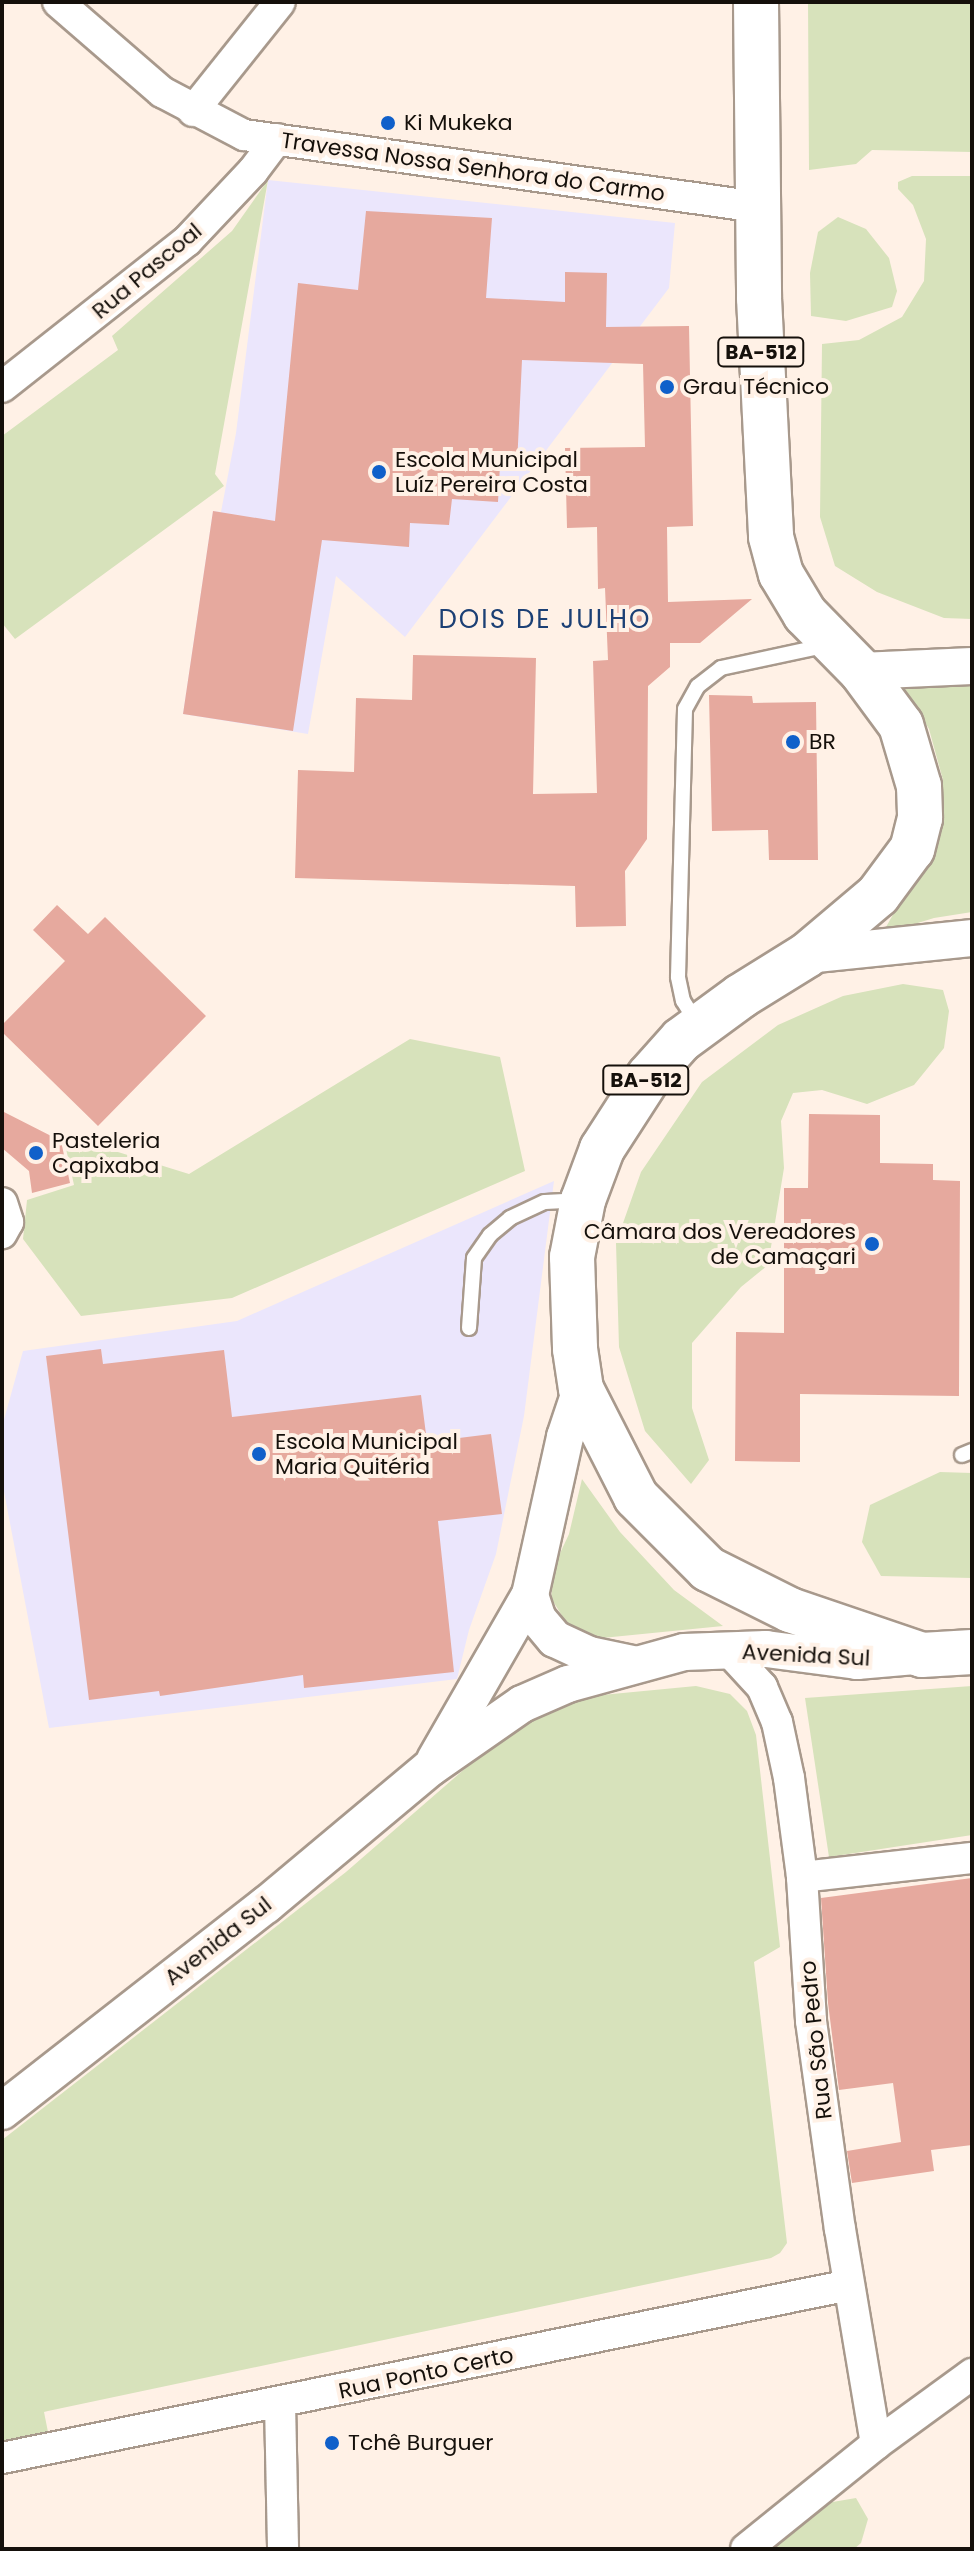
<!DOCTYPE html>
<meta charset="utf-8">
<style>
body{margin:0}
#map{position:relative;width:974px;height:2551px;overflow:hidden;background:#fff1e6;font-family:Poppins,sans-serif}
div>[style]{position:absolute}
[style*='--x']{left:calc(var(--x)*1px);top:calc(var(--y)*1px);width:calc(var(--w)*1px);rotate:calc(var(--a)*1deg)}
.education>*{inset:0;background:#ebe6fc}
.green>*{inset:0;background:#d7e2bb}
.building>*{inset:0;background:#e6a99e}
.roads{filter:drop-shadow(2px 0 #a8998c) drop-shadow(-2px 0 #a8998c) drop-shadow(0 2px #a8998c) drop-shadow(0 -2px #a8998c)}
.service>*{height:14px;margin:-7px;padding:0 7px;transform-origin:7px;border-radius:7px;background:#fff}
.minor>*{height:30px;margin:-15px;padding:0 15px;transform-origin:15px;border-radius:15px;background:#fff}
.tertiary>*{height:36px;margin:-18px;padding:0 18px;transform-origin:18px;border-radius:18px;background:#fff}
.primary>*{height:44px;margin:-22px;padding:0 22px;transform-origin:22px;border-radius:22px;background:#fff}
.dots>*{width:22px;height:22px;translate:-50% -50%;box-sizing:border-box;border:4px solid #fff1e6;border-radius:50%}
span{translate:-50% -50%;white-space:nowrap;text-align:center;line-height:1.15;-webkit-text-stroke:8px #fff1e6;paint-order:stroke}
.shield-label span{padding:2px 6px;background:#fff1e6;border:2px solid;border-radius:6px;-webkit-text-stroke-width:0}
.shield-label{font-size:20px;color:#15100b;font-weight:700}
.poi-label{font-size:22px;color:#15100b}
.left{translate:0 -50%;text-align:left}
.right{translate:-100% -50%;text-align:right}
.street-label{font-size:22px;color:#15100b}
.quarter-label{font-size:26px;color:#1c4075;letter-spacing:2px}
.frame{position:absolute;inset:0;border:4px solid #15100b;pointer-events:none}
</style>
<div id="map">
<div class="education">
<div style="clip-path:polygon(268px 180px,675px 223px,669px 288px,405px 637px,336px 576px,308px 734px,183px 714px,213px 511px,221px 512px,236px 433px)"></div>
<div style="clip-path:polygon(554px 1181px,524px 1416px,496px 1554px,469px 1630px,457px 1679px,49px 1728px,2px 1481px,2px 1427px,23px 1351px,237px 1321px)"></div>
</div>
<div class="green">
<div style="clip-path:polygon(808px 2px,972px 2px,972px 152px,872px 150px,856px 164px,809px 170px)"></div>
<div style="clip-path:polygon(912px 176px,972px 176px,972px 619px,944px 618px,877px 592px,835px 566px,820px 517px,822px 344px,859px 340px,902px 317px,924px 281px,926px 239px,913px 205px,898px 189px,898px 182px)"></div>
<div style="clip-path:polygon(268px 180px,215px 474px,224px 486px,15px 639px,2px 623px,2px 436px,118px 350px,112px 336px,232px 231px)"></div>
<div style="clip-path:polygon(838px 217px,866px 229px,889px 258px,897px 291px,892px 307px,846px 321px,811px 316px,810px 273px,818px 232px)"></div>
<div style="clip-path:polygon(972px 676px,972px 912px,934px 918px,882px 934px,936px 839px,943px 780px,929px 729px,898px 677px)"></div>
<div style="clip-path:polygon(903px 984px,943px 990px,949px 1011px,944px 1048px,914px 1085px,867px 1104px,822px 1090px,793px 1093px,781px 1121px,784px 1168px,768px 1265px,741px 1287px,692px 1343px,692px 1408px,709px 1460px,691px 1484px,645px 1431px,619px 1347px,616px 1243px,641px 1172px,702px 1082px,778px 1025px,843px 996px)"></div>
<div style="clip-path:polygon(410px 1039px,500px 1057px,525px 1171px,232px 1298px,81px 1316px,23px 1239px,27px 1200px,74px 1185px,63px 1135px,189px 1174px)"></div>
<div style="clip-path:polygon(940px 1472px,972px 1473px,972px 1578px,881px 1576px,862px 1542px,870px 1505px)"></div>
<div style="clip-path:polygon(582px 1479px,620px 1532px,674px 1590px,723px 1626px,602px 1638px,569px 1627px,551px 1598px,555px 1564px,569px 1534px)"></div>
<div style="clip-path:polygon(696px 1686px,730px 1694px,747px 1711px,756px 1735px,780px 1947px,754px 1962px,787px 2243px,780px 2253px,771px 2258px,48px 2411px,44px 2412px,49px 2437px,2px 2445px,2px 2140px,346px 1872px,521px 1720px,581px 1697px)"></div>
<div style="clip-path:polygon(972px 1686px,972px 1835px,829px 1857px,805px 1698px)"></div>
<div style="clip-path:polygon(856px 2498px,868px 2519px,861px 2543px,854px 2549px,770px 2549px,815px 2505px)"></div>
</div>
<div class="building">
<div style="clip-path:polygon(366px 211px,492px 218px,486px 298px,565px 302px,565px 272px,607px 273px,606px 327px,689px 326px,693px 526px,667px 527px,668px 602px,752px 599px,700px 643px,670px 643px,670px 667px,648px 686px,647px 839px,625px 871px,626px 926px,576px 927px,575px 886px,295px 878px,298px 770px,354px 772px,356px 698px,412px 700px,413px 655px,536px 658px,533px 794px,597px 793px,593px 661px,608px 660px,605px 588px,598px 589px,597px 527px,567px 528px,565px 448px,645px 447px,643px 364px,522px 360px,517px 465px,500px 465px,498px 502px,452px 499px,449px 525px,410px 523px,409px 547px,322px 540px,293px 731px,183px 714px,213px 511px,275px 521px,298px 283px,358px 290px)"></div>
<div style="clip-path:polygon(709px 695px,752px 696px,753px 703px,816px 702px,818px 860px,769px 860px,768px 830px,712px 831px)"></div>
<div style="clip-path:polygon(57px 905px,88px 934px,105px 917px,206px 1016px,98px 1126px,2px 1032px,2px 1025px,65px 961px,33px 930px)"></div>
<div style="clip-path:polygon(2px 1111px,61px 1141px,70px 1183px,32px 1193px,29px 1171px,2px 1148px)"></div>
<div style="clip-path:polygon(809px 1114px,880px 1115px,880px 1163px,933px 1164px,933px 1180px,960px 1181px,959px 1396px,800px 1394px,800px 1462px,735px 1461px,736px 1332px,784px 1333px,784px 1188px,808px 1188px)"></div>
<div style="clip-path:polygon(101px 1349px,103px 1364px,224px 1350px,232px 1417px,421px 1395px,427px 1442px,491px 1434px,502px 1514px,438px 1521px,454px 1672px,304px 1688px,303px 1675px,160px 1696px,159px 1691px,89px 1700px,46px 1356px)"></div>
<div style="clip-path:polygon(972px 1878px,972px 2145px,931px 2150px,934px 2171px,852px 2183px,847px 2151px,901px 2142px,893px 2083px,839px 2090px,828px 2003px,821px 1898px)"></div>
</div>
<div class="roads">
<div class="service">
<div style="--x:697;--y:1023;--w:26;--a:-122"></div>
<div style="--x:683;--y:1001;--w:25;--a:-102"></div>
<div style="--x:678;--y:977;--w:268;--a:-88.5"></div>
<div style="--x:685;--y:709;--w:26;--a:-61"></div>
<div style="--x:698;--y:686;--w:29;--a:-38"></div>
<div style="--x:721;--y:668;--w:109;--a:-12.1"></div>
<div style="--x:469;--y:1328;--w:70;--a:-85.9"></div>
<div style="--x:474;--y:1258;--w:28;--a:-55"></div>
<div style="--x:490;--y:1235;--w:26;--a:-40"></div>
<div style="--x:510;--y:1218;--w:38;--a:-25"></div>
<div style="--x:545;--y:1202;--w:34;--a:-3"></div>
<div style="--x:962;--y:1455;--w:11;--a:-22"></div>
</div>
<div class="minor">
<div style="--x:58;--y:2;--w:138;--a:40.9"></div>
<div style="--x:162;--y:92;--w:93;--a:27.7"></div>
<div style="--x:244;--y:135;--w:519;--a:7.97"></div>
<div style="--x:193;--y:111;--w:139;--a:-51.4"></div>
<div style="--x:2;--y:387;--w:236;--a:-38.3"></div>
<div style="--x:187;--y:241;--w:96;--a:-46.7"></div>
<div style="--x:253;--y:171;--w:40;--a:-53"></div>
<div style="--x:2;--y:1203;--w:20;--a:72"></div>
<div style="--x:8;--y:1222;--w:13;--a:119"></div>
<div style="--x:729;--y:1651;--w:49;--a:47.5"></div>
<div style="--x:762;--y:1687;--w:38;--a:67"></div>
<div style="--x:777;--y:1722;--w:57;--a:77.9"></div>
<div style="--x:789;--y:1778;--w:100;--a:82.5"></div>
<div style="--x:802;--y:1877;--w:144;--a:86.4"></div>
<div style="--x:811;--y:2021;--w:210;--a:82.1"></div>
<div style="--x:840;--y:2229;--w:218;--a:80.5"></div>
<div style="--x:802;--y:1877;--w:171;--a:-6.4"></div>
<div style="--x:280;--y:2403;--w:146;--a:88.8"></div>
<div style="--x:2;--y:2458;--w:864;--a:-11.54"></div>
<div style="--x:746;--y:2549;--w:167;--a:-38.9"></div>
<div style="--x:876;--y:2444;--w:119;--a:-36.1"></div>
</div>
<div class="tertiary">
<div style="--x:861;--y:671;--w:111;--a:-2.6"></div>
<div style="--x:807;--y:955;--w:166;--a:-5.9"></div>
<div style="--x:530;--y:1595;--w:25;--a:72"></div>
<div style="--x:538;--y:1619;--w:26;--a:50"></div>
<div style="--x:555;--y:1639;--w:38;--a:25"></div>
<div style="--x:589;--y:1655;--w:45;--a:11.6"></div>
<div style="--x:435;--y:1760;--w:190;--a:-60.1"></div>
<div style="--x:530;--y:1595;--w:162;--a:-77.5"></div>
<div style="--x:565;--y:1437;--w:51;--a:-71.6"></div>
<div style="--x:2;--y:2111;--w:335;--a:-38"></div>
<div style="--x:266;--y:1905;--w:214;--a:-39.9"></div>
<div style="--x:430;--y:1768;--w:112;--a:-34.8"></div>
<div style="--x:522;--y:1704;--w:50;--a:-23.5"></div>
<div style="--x:568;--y:1684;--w:120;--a:-15.4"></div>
<div style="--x:684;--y:1652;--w:82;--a:-2.1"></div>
<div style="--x:766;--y:1649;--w:92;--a:7.5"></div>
<div style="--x:857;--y:1661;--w:58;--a:-4.9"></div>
</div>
<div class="primary">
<div style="--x:756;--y:2;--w:296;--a:89.4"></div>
<div style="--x:759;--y:298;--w:239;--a:87.1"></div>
<div style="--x:771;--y:537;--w:38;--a:75"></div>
<div style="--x:781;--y:574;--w:47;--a:59"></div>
<div style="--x:805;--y:614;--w:80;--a:45.5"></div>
<div style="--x:861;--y:671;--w:67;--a:53.5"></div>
<div style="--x:901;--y:725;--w:64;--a:73.6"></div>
<div style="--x:919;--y:786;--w:32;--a:88"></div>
<div style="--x:920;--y:818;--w:32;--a:104"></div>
<div style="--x:912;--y:849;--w:57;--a:126.5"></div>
<div style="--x:878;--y:895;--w:93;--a:139.8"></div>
<div style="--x:807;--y:955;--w:78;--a:148.2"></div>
<div style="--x:741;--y:996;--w:74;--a:143.7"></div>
<div style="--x:681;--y:1040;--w:48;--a:131.6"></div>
<div style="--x:649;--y:1076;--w:87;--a:122.8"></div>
<div style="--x:602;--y:1149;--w:54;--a:110.4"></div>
<div style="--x:583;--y:1200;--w:58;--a:100.9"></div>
<div style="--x:572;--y:1257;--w:92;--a:88.1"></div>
<div style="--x:575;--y:1349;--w:40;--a:81.5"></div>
<div style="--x:581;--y:1389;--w:121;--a:63"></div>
<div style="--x:636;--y:1497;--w:102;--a:45"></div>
<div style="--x:708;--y:1569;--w:92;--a:26.6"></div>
<div style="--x:790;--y:1610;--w:139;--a:18.8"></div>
<div style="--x:922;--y:1655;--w:50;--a:-3.4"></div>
</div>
</div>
<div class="dots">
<div style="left:388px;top:123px;background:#1060ca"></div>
<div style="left:667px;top:387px;background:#1060ca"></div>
<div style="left:379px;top:472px;background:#1060ca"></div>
<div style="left:793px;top:742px;background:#1060ca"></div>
<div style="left:36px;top:1153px;background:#1060ca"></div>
<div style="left:872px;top:1244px;background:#1060ca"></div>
<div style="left:259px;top:1454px;background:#1060ca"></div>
<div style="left:332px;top:2443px;background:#1060ca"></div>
</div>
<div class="shield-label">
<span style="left:761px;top:352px">BA-512</span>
<span style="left:646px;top:1080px">BA-512</span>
</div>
<div class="poi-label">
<span class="left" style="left:404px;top:123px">Ki Mukeka</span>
<span class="left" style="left:683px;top:387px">Grau Técnico</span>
<span class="left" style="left:395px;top:472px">Escola Municipal<br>Luíz Pereira Costa</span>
<span class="left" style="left:809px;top:742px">BR</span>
<span class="left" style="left:52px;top:1153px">Pasteleria<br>Capixaba</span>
<span class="right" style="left:856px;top:1244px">Câmara dos Vereadores<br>de Camaçari</span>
<span class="left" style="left:275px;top:1454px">Escola Municipal<br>Maria Quitéria</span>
<span class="left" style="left:348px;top:2443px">Tchê Burguer</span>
</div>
<div class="street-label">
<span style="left:473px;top:167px;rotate:8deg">Travessa Nossa Senhora do Carmo</span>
<span style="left:147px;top:271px;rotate:-40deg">Rua Pascoal</span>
<span style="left:806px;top:1655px;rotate:3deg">Avenida Sul</span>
<span style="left:218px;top:1941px;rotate:-38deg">Avenida Sul</span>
<span style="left:816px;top:2040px;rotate:-96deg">Rua São Pedro</span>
<span style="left:426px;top:2373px;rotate:-12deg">Rua Ponto Certo</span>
</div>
<div class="quarter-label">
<span style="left:545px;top:620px">DOIS DE JULHO</span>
</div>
<div class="frame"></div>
</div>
